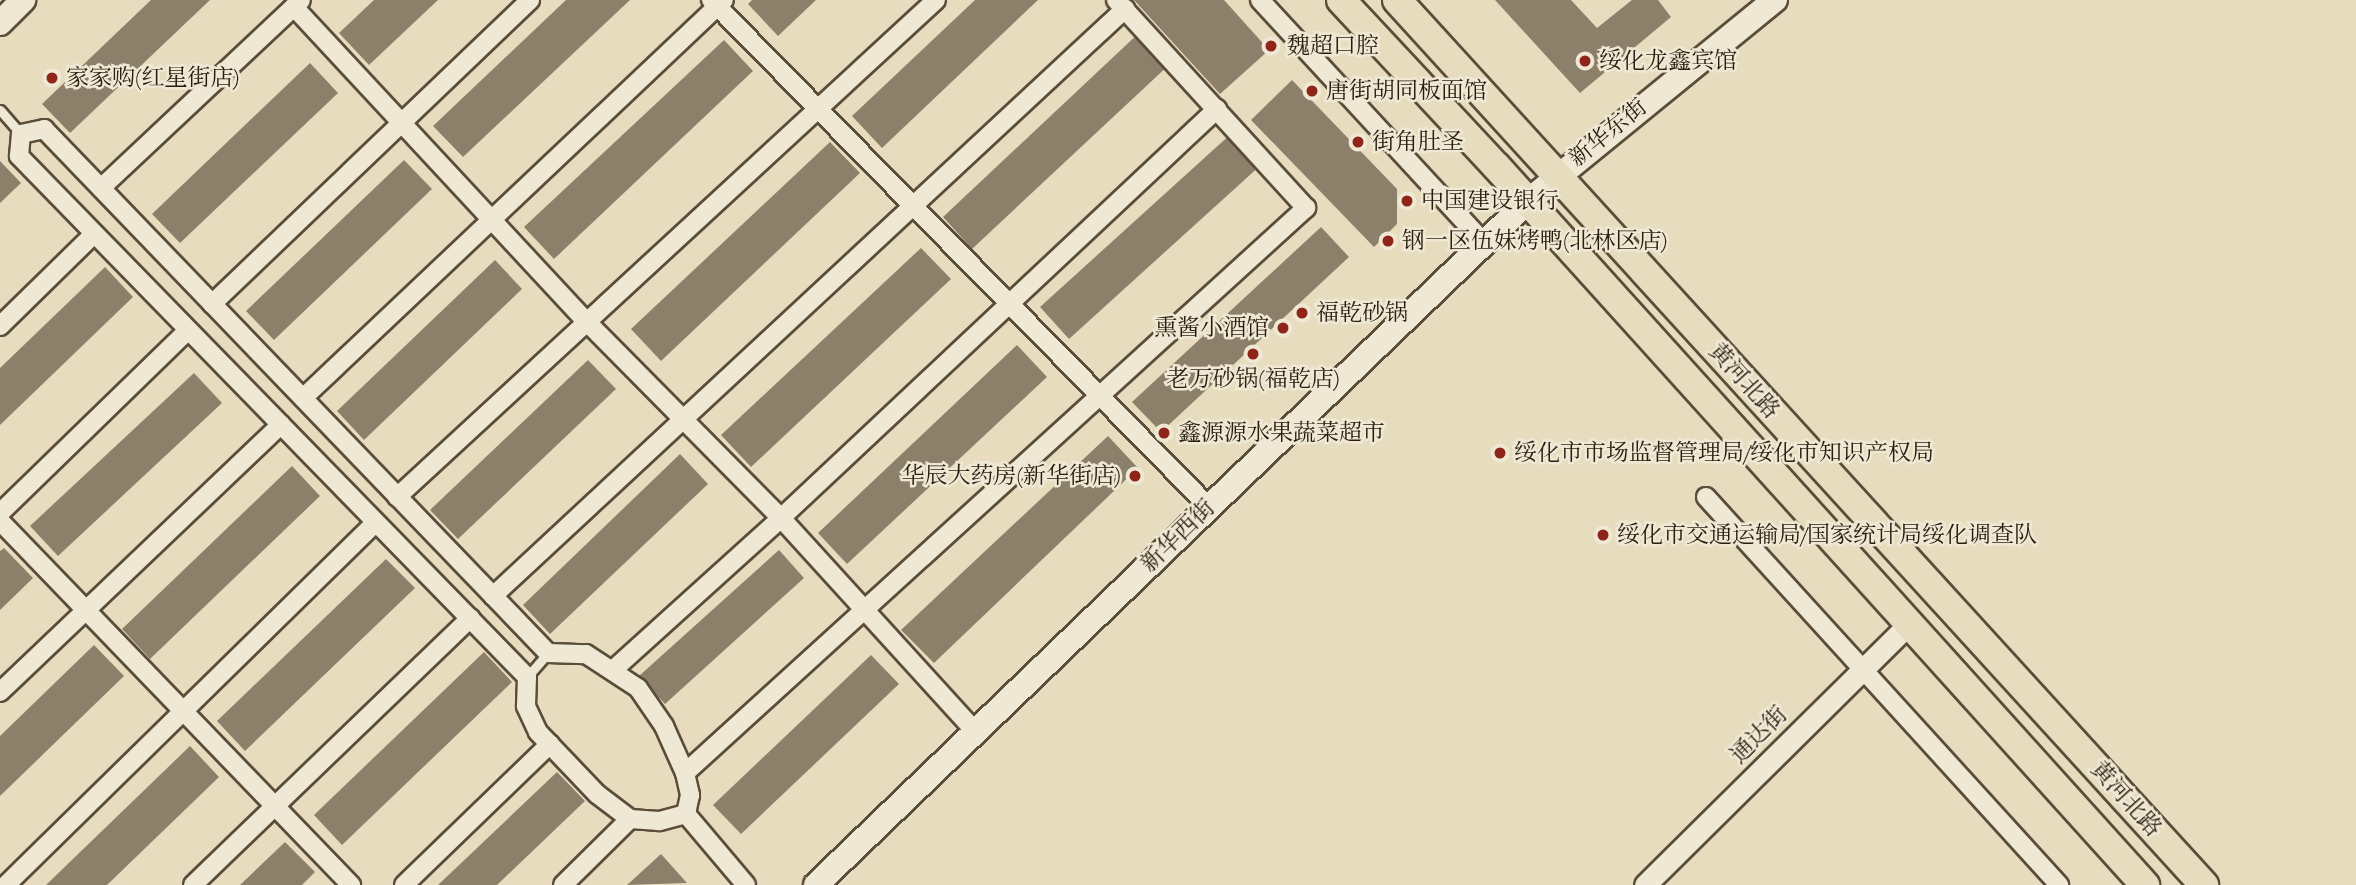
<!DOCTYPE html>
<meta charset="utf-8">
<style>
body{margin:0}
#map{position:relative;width:2356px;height:885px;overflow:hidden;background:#e7dcbe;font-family:"IM FELL Double Pica","Noto Serif SC",serif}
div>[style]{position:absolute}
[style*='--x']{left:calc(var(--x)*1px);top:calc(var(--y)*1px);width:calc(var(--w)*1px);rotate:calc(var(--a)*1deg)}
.building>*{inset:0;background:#8d806a}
.roads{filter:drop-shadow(2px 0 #5a4d3a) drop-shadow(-2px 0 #5a4d3a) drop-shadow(0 2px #5a4d3a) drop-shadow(0 -2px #5a4d3a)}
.service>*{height:9px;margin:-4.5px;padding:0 4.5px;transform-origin:4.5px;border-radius:4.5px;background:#efe8d5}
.minor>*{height:18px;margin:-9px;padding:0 9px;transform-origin:9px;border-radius:9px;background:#efe8d5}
.tertiary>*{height:21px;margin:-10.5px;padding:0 10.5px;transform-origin:10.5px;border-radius:10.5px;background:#efe8d5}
.secondary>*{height:24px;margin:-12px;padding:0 12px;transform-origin:12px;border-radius:12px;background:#efe8d5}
.primary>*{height:28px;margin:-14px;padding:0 14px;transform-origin:14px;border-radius:14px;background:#e7dcbe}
.dots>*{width:19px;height:19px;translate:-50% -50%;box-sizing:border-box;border:4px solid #efe8d5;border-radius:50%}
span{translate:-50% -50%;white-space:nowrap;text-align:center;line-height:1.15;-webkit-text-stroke:5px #efe8d5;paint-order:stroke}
.poi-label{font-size:23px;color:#2b1d0e}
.left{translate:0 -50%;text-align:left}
.right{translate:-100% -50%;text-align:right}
.street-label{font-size:23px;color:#2b1d0e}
</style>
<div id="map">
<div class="building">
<div style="clip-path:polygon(151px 0,210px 0,70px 133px,42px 104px)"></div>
<div style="clip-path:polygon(374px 0,438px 0,369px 65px,339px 33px)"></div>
<div style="clip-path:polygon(566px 0,630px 0,463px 157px,433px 126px)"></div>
<div style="clip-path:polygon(752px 0,816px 0,778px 36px,748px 4px)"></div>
<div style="clip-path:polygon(975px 0,1038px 0,882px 148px,852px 116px)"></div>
<div style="clip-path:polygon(1134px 0,1224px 0,1269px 50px,1220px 94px)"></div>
<div style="clip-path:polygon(1495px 0,1571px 0,1597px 28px,1632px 0,1658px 0,1671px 17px,1580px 93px)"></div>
<div style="clip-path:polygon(1141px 31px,1171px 63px,972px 249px,943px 217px)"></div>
<div style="clip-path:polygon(724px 40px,753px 71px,554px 259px,524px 227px)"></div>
<div style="clip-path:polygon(310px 63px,338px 93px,180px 243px,152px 214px)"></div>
<div style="clip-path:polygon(1292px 80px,1397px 189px,1397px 224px,1374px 247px,1251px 120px)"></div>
<div style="clip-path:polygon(1233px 132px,1262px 164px,1069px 339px,1040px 307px)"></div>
<div style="clip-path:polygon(830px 142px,860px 173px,661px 361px,631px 329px)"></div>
<div style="clip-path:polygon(404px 160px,432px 189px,274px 340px,246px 311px)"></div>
<div style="clip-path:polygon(0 161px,21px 183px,0 203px)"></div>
<div style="clip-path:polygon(1321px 227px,1349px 257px,1161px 432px,1132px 402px)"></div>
<div style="clip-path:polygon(921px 248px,951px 279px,751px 467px,721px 435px)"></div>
<div style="clip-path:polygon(495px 260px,522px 289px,364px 440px,337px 411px)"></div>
<div style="clip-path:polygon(105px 267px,133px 297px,0 425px,0 368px)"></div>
<div style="clip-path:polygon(1017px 345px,1047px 377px,847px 564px,818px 533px)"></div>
<div style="clip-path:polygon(588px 360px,616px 389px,458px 539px,430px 510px)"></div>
<div style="clip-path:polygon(194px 373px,222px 403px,58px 556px,30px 526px)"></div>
<div style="clip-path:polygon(1108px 436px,1138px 468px,934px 663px,901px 630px)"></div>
<div style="clip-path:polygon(680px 454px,708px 484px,550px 634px,523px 605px)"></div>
<div style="clip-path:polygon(292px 466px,320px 496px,150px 659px,122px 629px)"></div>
<div style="clip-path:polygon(4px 548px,33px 578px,0 610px,0 551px)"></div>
<div style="clip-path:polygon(779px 550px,804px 578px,665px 704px,639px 676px)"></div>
<div style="clip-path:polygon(386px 559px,415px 588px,245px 751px,217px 721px)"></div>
<div style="clip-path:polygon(94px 645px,124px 676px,0 796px,0 736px)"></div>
<div style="clip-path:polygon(484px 652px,512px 682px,342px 845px,314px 815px)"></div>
<div style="clip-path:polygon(871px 655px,899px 684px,741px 834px,713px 805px)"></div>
<div style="clip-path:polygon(190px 746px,219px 777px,107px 885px,46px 885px)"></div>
<div style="clip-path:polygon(557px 772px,585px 801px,497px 885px,438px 885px)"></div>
<div style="clip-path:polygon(285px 842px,315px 872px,302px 885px,240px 885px)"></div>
<div style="clip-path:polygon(661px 854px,687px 883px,627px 885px)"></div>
</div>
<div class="roads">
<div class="service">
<div style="--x:0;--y:110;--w:32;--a:49"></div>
<div style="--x:527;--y:677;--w:32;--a:-49"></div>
</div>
<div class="minor">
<div style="--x:711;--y:0;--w:711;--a:45.51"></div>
<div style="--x:1260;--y:0;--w:330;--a:47.3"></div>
<div style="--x:294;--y:7;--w:430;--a:47.1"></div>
<div style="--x:587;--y:322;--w:276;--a:45.3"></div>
<div style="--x:781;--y:518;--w:290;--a:47.7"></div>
<div style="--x:101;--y:188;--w:274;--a:-43.2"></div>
<div style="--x:212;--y:304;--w:440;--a:-43.7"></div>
<div style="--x:0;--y:326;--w:132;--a:-44.4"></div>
<div style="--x:303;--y:398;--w:579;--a:-43.39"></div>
<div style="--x:397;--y:497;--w:733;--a:-42.68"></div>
<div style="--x:1706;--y:497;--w:525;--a:47.7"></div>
<div style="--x:0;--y:513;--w:262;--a:-44.2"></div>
<div style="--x:0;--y:521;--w:506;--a:46.04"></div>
<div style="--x:493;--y:596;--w:863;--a:-42.89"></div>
<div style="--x:613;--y:670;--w:227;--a:-42.1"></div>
<div style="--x:781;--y:518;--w:598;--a:-43.17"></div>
<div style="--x:0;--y:692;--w:388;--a:-43.6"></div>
<div style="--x:685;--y:773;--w:840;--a:-42.3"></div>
<div style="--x:1306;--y:208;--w:282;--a:-132.4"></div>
<div style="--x:686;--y:814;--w:28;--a:165"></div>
<div style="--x:659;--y:821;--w:29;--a:-176"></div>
<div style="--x:630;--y:819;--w:41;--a:-142.9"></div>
<div style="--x:597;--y:794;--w:86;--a:-133.6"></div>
<div style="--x:538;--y:732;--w:29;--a:-115"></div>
<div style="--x:526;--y:706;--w:29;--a:-88"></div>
<div style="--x:527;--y:677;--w:728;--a:-134.28"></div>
<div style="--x:19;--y:156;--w:22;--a:-85"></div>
<div style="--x:21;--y:134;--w:24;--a:-12"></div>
<div style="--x:44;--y:129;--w:727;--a:46.11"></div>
<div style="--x:548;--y:653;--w:38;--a:2"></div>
<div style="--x:586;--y:654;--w:62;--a:33.2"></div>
<div style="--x:638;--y:688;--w:46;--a:55.6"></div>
<div style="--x:664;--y:726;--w:51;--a:65.9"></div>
<div style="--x:685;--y:773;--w:23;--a:77"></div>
<div style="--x:690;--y:795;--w:19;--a:102"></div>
<div style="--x:686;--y:814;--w:93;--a:49.8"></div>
<div style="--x:6;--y:885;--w:518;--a:-44.45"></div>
<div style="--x:193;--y:885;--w:385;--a:-43.9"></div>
<div style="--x:404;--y:885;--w:203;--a:-44"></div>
<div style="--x:563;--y:885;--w:94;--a:-44.6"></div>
</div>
<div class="tertiary">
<div style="--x:1645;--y:885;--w:373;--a:-44.7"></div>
</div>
<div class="secondary">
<div style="--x:0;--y:23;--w:33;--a:-45"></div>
<div style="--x:816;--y:885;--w:986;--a:-43.85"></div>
<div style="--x:1527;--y:202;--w:320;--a:-39.2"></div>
</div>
<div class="primary">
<div style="--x:1341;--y:0;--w:227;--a:47"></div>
<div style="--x:1496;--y:166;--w:969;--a:47.93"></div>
<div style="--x:1397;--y:0;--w:1198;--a:47.64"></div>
</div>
</div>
<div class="dots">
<div style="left:1271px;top:46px;background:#8f2418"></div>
<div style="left:1585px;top:61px;background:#8f2418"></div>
<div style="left:52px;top:78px;background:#8f2418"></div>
<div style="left:1312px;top:91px;background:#8f2418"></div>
<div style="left:1358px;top:142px;background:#8f2418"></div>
<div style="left:1407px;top:201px;background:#8f2418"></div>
<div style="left:1388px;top:241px;background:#8f2418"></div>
<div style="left:1302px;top:313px;background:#8f2418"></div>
<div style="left:1283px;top:328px;background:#8f2418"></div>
<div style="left:1253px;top:354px;background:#8f2418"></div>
<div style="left:1164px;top:433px;background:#8f2418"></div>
<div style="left:1500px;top:453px;background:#8f2418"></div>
<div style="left:1135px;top:476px;background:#8f2418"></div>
<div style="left:1603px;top:535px;background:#8f2418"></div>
</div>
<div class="poi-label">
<span class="left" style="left:1287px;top:46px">魏超口腔</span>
<span class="left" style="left:1599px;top:61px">绥化龙鑫宾馆</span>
<span class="left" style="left:66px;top:78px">家家购(红星街店)</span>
<span class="left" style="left:1326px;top:91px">唐街胡同板面馆</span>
<span class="left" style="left:1372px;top:142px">街角肚圣</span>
<span class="left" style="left:1421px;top:201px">中国建设银行</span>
<span class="left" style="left:1402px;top:241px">钢一区伍妹烤鸭(北林区店)</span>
<span class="left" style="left:1316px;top:313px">福乾砂锅</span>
<span class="right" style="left:1269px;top:328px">熏酱小酒馆</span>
<span style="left:1253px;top:379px">老万砂锅(福乾店)</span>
<span class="left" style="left:1178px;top:433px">鑫源源水果蔬菜超市</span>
<span class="left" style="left:1514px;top:453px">绥化市市场监督管理局/绥化市知识产权局</span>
<span class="right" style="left:1121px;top:476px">华辰大药房(新华街店)</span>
<span class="left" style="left:1617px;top:535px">绥化市交通运输局/国家统计局绥化调查队</span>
</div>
<div class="street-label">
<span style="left:1608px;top:133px;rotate:-39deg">新华东街</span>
<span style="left:1744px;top:381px;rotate:48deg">黄河北路</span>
<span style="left:1178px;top:536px;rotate:-44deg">新华西街</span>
<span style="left:1759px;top:735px;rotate:-45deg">通达街</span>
<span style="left:2126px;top:799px;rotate:48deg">黄河北路</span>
</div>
</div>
